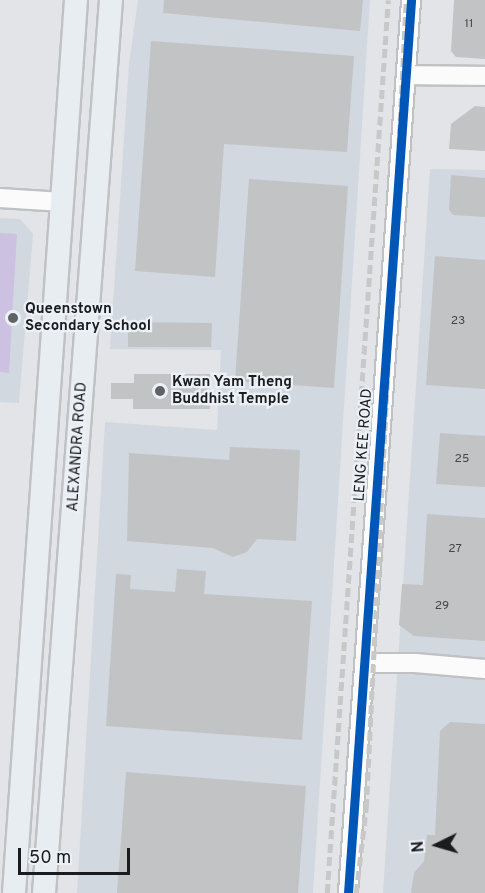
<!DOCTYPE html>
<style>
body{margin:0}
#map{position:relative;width:485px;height:893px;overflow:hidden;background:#e2e4e7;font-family:Overpass,sans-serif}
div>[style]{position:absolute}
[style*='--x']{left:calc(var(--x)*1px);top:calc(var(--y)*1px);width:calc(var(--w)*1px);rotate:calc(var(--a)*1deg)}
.built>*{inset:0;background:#d2d8e0}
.green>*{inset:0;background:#cdc1e1}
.building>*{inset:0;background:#c2c3c5}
.roads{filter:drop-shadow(2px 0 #bfc1c3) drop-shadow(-2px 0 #bfc1c3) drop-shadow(0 2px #bfc1c3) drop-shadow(0 -2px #bfc1c3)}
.minor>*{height:18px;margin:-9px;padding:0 9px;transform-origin:9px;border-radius:9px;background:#fbfbfb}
.major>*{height:22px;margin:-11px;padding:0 11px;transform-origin:11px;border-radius:11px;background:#e8edf1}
.rail>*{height:4.5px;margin-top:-2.25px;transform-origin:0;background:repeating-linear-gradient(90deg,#c8c8c8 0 9px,transparent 0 13.5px)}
.cycleway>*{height:9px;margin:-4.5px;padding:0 4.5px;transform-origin:4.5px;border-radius:4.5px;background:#0057b8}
.dots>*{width:16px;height:16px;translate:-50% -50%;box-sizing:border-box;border:3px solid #ecf1f7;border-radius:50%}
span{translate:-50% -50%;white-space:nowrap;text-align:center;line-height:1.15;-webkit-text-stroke:4.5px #ecf1f7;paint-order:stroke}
.number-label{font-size:12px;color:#444648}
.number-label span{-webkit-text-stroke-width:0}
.poi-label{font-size:15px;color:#1a1c1e;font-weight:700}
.left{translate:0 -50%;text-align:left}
.street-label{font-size:15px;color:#1a1c1e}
.north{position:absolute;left:407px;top:815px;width:60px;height:60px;-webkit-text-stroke:4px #ecf1f7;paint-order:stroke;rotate:265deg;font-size:16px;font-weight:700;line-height:24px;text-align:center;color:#1a1c1e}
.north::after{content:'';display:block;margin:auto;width:21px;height:27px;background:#1a1c1e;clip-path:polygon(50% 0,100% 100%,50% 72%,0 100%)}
.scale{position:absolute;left:18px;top:848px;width:112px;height:27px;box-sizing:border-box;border:3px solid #1a1c1e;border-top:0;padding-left:8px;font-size:18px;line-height:21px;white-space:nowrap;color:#1a1c1e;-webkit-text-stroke:4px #ecf1f7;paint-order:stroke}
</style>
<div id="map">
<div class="built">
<div style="clip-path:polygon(138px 0,370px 0,313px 893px,77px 893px,105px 422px,217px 430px,221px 350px,110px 349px,129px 64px)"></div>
<div style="clip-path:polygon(430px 169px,485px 170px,485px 893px,383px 893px)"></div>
<div style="clip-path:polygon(0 218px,20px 219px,33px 234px,19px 403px,0 402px)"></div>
</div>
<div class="green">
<div style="clip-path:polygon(0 233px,17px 234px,9px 373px,0 372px)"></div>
</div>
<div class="building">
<div style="clip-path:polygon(164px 0,363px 0,360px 31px,163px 13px)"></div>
<div style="clip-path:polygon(454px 0,485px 0,485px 59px,456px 57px,451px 51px)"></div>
<div style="clip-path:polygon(151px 41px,354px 56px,347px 152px,224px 144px,215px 277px,135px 271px)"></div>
<div style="clip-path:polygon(475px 106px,485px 107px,485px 151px,449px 149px,451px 124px)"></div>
<div style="clip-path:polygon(451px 175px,485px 178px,485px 217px,453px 215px,449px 210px)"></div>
<div style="clip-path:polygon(249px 179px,348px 186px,334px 388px,235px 381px)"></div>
<div style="clip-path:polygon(435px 256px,485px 260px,485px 389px,426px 385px)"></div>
<div style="clip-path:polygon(128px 322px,212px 323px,211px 347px,128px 347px)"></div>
<div style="clip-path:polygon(134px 374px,210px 374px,210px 409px,133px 409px,133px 399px,111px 399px,111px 383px,134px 383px)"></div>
<div style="clip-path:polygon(440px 433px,485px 436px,485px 487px,436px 484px)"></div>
<div style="clip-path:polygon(230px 447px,300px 450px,296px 541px,257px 539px,247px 552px,233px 557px,213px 548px,127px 541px,129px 453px,229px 460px)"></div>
<div style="clip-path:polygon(427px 514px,485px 518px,485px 641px,414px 636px,399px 625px,402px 584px,423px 585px)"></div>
<div style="clip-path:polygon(177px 569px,206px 571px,204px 594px,312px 601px,302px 740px,106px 726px,116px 574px,131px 575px,130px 589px,175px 592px)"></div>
<div style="clip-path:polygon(450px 722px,485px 724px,485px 893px,411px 893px,414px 873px,424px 861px,427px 835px,435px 835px,440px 731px)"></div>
<div style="clip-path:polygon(126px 772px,306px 786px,298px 893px,117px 893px)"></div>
</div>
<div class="roads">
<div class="minor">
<div style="--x:406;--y:75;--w:79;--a:0.7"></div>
<div style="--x:0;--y:198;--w:63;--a:3.6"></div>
<div style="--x:364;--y:663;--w:51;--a:0"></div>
<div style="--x:415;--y:663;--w:70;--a:4.9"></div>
<div style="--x:348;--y:893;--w:895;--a:-85.96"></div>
</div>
<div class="major">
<div style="--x:14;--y:893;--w:895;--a:-86.03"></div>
<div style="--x:44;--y:893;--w:896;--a:-85.71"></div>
</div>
</div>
<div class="rail">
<div style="--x:327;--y:893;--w:895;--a:-86.09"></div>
<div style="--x:356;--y:893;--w:86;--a:-83.3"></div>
<div style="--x:366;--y:808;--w:809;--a:-87.17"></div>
</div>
<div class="cycleway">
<div style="--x:348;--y:893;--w:895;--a:-85.96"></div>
</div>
<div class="dots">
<div style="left:13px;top:318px;background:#606264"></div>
<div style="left:160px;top:391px;background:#606264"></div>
</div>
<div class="number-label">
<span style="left:469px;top:25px">11</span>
<span style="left:458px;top:322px">23</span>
<span style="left:462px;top:460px">25</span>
<span style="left:455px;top:550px">27</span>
<span style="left:442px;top:607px">29</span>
</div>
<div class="poi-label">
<span class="left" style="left:25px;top:318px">Queenstown<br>Secondary School</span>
<span class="left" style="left:172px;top:391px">Kwan Yam Theng<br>Buddhist Temple</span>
</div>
<div class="street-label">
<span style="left:364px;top:445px;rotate:-86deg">LENG KEE ROAD</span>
<span style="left:78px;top:447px;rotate:-86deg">ALEXANDRA ROAD</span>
</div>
<div class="north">N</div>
<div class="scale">50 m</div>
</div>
